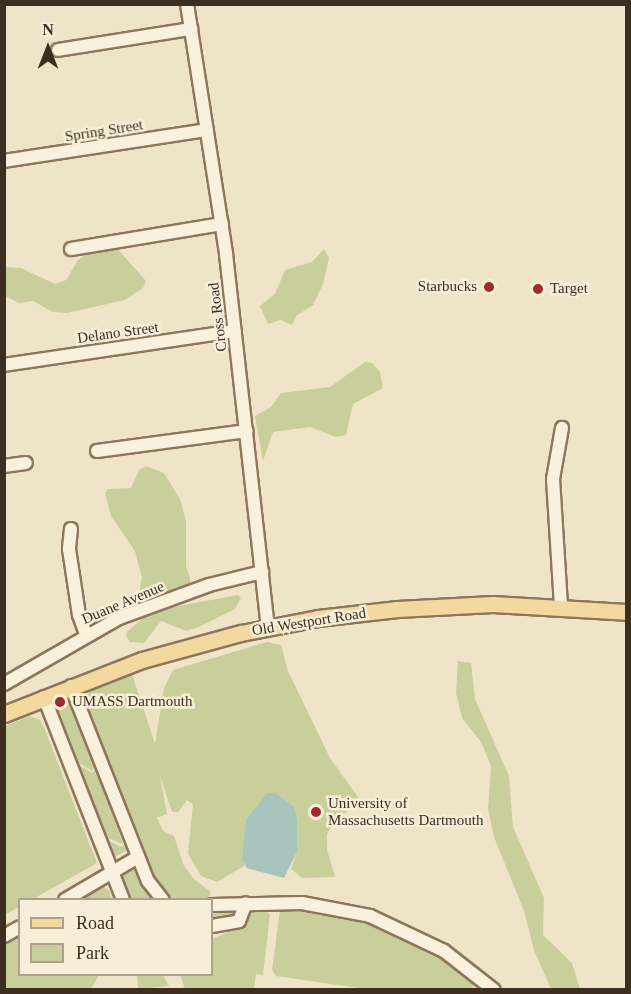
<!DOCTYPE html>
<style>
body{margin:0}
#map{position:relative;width:631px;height:994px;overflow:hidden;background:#f0e4c8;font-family:"Times New Roman",serif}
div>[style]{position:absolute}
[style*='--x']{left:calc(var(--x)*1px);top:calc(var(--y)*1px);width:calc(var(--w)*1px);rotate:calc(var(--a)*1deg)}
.green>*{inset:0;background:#c9cf9b}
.water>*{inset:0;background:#a9c4bc}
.roads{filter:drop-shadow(2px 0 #8d765c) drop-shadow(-2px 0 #8d765c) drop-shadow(0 2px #8d765c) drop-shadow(0 -2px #8d765c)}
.minor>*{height:12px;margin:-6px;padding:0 6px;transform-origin:6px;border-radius:6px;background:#faf1dc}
.major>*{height:15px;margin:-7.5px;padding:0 7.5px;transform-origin:7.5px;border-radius:7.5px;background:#f3d9a0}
.dots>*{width:16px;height:16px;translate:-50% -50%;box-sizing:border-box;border:3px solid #f7eed8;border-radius:50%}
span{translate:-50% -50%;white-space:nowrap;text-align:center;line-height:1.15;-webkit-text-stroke:5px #f7eed8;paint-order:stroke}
.street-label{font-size:15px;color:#3d2e20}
.poi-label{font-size:15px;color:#3d2e20}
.right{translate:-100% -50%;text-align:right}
.left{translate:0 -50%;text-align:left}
.frame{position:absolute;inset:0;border:6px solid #3d2e20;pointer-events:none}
.legend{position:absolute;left:18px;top:898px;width:195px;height:78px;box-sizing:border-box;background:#f7eed8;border:2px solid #ada18e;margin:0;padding:8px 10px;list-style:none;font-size:18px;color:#3d2e20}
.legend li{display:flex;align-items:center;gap:12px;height:30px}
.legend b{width:30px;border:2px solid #ada18e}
.north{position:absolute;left:18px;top:18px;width:60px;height:60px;-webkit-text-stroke:4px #f7eed8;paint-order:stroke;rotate:0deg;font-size:16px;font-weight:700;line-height:24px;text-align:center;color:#3d2e20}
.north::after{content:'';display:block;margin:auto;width:21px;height:27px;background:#3d2e20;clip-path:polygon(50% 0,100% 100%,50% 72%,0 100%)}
</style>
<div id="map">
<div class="green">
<div style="clip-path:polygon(115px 246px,146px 281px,143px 288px,125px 300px,67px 313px,53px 312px,33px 301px,19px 303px,5px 296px,4px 267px,21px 268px,55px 284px,66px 280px,78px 260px,87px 254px)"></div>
<div style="clip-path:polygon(324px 249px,329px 258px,323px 284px,313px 305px,296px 316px,292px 325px,281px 320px,268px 324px,260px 306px,275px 294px,285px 270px,312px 262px)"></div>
<div style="clip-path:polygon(365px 362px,372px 363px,380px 372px,383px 388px,353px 404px,346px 435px,336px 437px,310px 427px,273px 432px,263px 461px,255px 416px,271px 407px,281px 393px,330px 387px)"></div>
<div style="clip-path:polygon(146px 466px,164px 473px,180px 499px,186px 521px,186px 566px,190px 578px,190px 584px,171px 591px,142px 594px,139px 593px,142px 578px,135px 551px,111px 516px,105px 493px,108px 489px,131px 488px,139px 470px)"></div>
<div style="clip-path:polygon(238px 595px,241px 598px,235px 609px,199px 627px,186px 631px,161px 621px,144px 643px,130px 642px,126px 637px,127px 632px,151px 611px)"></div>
<div style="clip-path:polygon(267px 642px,281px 645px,288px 671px,330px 758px,358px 797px,354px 807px,336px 819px,327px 834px,327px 850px,335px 877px,302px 878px,291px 869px,297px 851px,297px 820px,267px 793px,246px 819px,244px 866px,217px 882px,201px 876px,188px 854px,193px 804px,187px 800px,178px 812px,172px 812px,160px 776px,167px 814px,157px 818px,163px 831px,174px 836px,184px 866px,194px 879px,211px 892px,208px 899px,174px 899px,163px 892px,160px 888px,166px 889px,159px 887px,151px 870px,89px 709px,88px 695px,91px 688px,132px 674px,155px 744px,164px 688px,173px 670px)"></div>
<div style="clip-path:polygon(458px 661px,471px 663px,475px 699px,509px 776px,513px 827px,544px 898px,543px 935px,572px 963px,580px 989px,551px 989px,534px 950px,524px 911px,494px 837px,488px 809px,491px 766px,481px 742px,462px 718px,456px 693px)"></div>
<div style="clip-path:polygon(64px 701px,70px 705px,78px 721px,95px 766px,92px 771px,77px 762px,57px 712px,58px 704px)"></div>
<div style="clip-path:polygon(30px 716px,40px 720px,45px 730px,97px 863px,33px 899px,20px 900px,19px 907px,5px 915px,5px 726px)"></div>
<div style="clip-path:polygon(77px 764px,92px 773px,96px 768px,123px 844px,107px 838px)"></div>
<div style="clip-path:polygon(107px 840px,122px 847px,125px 843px,127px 850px,115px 857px)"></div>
<div style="clip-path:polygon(135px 868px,142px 884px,152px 899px,131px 899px,122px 875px)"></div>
<div style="clip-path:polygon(102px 886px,109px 890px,112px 899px,79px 899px)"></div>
<div style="clip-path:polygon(238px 909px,239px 915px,212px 919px,212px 914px)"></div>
<div style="clip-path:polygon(264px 909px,270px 914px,263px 975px,256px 974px,254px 989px,185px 989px,180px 975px,212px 974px,212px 939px,243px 925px,252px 910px)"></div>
<div style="clip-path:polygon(300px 909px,374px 925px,412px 941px,474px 980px,474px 985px,471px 990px,365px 989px,276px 976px,272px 970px,280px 910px)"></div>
<div style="clip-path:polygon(19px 935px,20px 974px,99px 975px,91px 989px,5px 989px,5px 944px)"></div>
<div style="clip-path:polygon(137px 975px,163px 975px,169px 986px,138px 989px)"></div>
</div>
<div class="water">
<div style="clip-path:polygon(267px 793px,275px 793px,294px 807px,297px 820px,297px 852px,284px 878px,247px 868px,242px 860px,246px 819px)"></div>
</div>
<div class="roads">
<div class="minor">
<div style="--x:187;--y:4;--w:253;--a:81.1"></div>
<div style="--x:226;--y:254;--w:375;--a:83.6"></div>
<div style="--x:58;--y:50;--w:135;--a:-9"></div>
<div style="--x:4;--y:161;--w:205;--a:-8.7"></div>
<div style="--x:71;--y:249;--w:153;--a:-9.4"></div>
<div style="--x:4;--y:365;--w:233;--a:-8.4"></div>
<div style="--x:97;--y:451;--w:151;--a:-7.6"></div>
<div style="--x:4;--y:466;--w:22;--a:-8"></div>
<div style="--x:71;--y:529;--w:20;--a:96"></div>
<div style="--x:69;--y:549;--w:67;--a:81.4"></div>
<div style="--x:79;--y:615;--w:20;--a:70"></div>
<div style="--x:561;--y:606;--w:127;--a:-93.6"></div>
<div style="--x:553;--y:479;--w:52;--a:-80"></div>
<div style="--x:4;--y:684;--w:133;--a:-29.9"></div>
<div style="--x:119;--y:618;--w:96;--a:-20.1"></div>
<div style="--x:209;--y:585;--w:55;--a:-13.8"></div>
<div style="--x:71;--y:686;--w:210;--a:68.5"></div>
<div style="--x:148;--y:881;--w:24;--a:52"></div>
<div style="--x:44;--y:697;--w:218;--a:68.7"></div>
<div style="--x:65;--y:900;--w:85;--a:-30.5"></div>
<div style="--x:212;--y:905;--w:90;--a:-1.3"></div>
<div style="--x:302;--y:903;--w:69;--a:10.8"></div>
<div style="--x:370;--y:916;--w:82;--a:25.3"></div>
<div style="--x:444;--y:951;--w:63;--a:38"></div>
<div style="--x:212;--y:926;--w:27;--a:-10"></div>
<div style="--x:239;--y:921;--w:19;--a:-69"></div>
<div style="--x:4;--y:936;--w:18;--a:-29"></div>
</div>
<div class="major">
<div style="--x:4;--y:714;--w:148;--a:-21.4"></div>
<div style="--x:142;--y:660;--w:103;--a:-15.3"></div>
<div style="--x:241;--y:633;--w:78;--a:-11"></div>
<div style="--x:318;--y:618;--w:80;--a:-6.5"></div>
<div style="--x:397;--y:609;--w:96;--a:-3"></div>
<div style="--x:493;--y:604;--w:133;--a:3.4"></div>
</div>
</div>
<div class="dots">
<div style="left:489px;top:287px;background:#9e2a2b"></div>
<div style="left:538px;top:289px;background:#9e2a2b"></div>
<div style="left:60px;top:702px;background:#9e2a2b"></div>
<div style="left:316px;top:812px;background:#9e2a2b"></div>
</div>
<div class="street-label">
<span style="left:104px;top:131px;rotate:-9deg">Spring Street</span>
<span style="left:218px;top:317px;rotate:-97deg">Cross Road</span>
<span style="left:118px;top:333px;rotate:-8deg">Delano Street</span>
<span style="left:123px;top:603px;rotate:-23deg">Duane Avenue</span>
<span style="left:309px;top:622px;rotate:-9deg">Old Westport Road</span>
</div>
<div class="poi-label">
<span class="right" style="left:477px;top:287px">Starbucks</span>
<span class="left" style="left:550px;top:289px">Target</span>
<span class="left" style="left:72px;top:702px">UMASS Dartmouth</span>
<span class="left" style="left:328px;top:812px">University of<br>Massachusetts Dartmouth</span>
</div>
<div class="frame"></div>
<ul class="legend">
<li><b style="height:8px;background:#f3d9a0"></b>Road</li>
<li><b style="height:16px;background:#c9cf9b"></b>Park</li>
</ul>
<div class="north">N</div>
</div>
